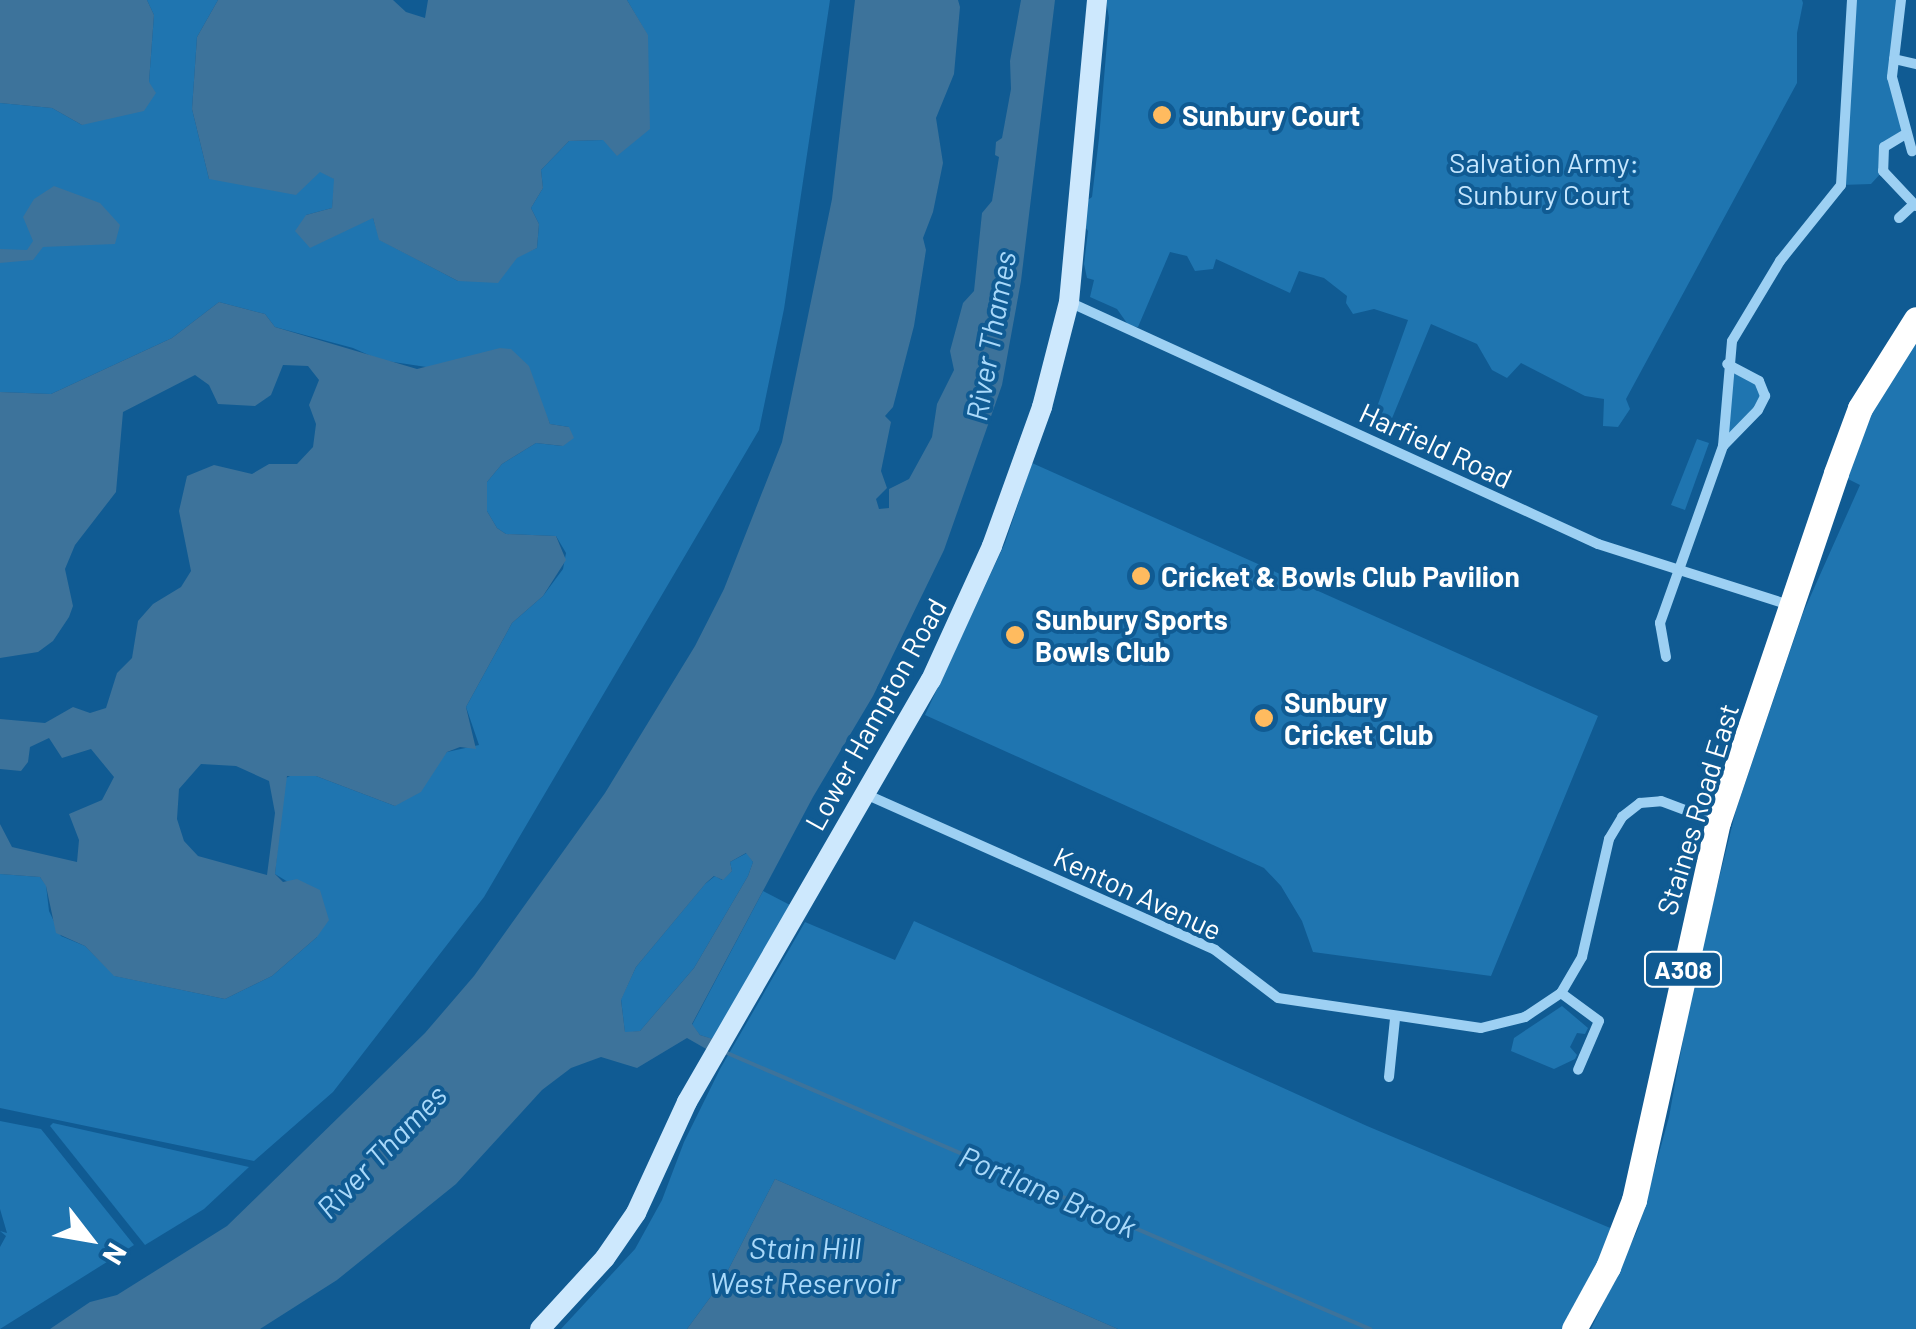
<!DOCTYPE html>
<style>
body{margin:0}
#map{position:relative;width:1916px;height:1329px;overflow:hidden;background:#105b93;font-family:Barlow,sans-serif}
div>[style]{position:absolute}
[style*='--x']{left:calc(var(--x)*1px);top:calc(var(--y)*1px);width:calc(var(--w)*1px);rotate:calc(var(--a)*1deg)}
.green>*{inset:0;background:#1f75b0}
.water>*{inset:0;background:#3d739b}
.stream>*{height:4px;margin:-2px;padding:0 2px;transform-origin:2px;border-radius:2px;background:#3d739b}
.street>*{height:10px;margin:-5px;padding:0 5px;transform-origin:5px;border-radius:5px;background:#9dd0f3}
.secondary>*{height:20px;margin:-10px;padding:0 10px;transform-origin:10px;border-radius:10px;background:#cde8fd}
.highway>*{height:25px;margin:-12.5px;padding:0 12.5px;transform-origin:12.5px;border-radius:12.5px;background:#fff}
.dots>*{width:28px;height:28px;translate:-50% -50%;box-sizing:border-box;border:5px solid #105b93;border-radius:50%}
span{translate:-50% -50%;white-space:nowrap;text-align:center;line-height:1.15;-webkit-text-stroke:8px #105b93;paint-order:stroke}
.shield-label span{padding:2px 8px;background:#105b93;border:2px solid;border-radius:8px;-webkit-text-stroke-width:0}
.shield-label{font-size:25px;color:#fff;font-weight:700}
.poi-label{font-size:28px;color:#fff;font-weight:700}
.left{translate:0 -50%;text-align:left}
.park-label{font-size:28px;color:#c5e6fe}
.street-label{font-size:28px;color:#fff}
.water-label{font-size:30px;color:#a9d9fa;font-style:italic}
.north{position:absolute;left:40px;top:1189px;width:100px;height:100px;-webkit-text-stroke:8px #105b93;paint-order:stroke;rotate:121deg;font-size:28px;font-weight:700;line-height:40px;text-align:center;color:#fff}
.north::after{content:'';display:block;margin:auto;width:35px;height:45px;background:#fff;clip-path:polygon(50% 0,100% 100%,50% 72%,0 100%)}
</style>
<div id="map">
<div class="green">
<div style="clip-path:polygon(147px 0,218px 0,197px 37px,192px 109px,209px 179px,320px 171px,335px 179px,332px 208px,306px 215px,373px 218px,380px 240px,458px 281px,537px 248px,539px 224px,531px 208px,543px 188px,541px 170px,569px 141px,603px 140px,648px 36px,627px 0,830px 0,784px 309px,759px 430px,484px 897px,333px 1092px,254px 1161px,0 1108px,0 874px,40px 877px,46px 885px,49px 911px,61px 936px,85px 946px,115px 976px,225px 999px,272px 976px,317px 937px,288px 882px,275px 874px,284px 779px,294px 774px,316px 776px,395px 806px,447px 752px,479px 745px,466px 707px,512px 623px,543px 596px,563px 569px,566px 553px,556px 536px,506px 534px,497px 528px,487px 511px,487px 482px,502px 464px,536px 443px,562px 446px,569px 427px,550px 424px,541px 403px,433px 368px,380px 360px,353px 348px,275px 327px,265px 314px,219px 302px,172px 338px,51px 394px,0 392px,0 103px,52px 108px,82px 125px,149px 82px,154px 15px)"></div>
<div style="clip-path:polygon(1106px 0,1802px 0,1803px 3px,1797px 33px,1797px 83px,1626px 399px,1630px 409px,1618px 427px,1603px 426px,1604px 399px,1585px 396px,1521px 363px,1507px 378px,1492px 370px,1477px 344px,1431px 324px,1388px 428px,1372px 421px,1408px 320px,1374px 309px,1353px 314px,1346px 303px,1347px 296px,1324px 278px,1299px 271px,1290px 293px,1216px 259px,1213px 269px,1195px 271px,1187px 256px,1170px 252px,1138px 327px,1129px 326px,1117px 309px,1090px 297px,1094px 280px,1087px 278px,1084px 264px,1088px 231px,1083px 224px,1085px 202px,1092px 197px,1099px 138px,1109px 18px)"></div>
<div style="clip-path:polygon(1852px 0,1901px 0,1892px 77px,1904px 135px,1884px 146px,1883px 171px,1871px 184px,1841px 185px)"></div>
<div style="clip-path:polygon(1916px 319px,1916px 1329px,1591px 1329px,1638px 1229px,1669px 1117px,1694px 980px,1736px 810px,1803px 613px,1860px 485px,1836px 473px)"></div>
<div style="clip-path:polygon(1727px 364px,1759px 381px,1765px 396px,1723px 446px)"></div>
<div style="clip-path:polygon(1697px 439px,1709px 443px,1685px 510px,1671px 505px)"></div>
<div style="clip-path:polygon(1032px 463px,1598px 716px,1491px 976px,1313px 952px,1302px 921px,1281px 886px,1264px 868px,925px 715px,1005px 543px)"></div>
<div style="clip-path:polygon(747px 853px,753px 862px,748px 876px,694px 968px,640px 1031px,625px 1033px,621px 999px,636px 967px,705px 884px,715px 876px,722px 880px,732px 871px,730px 862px)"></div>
<div style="clip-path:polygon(763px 891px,792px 906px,712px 1039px,700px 1035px,692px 1025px)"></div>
<div style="clip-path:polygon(914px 921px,1367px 1126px,1615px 1230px,1562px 1329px,1118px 1329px,775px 1179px,723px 1280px,687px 1329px,561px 1329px,635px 1249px,662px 1200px,684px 1142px,720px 1069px,805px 922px,895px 960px)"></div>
<div style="clip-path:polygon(1562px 1006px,1588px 1028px,1585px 1034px,1577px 1033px,1570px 1047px,1577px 1055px,1575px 1059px,1554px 1069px,1511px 1051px,1514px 1038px)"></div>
<div style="clip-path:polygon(0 1121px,41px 1129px,134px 1245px,0 1329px,0 1247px,6px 1236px,0 1231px,7px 1233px,0 1209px)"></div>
<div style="clip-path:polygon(53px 1123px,249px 1167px,204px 1209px,145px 1245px,50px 1126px)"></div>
</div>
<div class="water">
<div style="clip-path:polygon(0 0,147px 0,154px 15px,149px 82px,156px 93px,144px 111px,82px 125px,52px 108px,0 103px)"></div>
<div style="clip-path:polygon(218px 0,393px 0,406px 12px,425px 18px,428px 0,627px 0,648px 35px,650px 129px,617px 156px,603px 140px,569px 141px,541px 170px,543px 188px,531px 208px,539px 224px,537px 248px,517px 258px,498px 283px,458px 281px,379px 240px,373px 218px,310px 248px,295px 231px,306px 215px,332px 208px,334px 179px,320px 172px,296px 195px,209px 179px,192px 109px,197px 37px)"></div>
<div style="clip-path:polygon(evenodd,855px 0,958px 0,960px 7px,954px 74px,936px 118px,943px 163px,933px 212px,923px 238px,926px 250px,914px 326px,893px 407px,885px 416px,891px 422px,881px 471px,887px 488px,876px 499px,879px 509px,889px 508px,889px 489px,909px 479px,932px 437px,937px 404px,954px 370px,950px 351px,963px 303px,974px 291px,982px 213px,992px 201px,999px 157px,995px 155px,996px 142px,1002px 138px,1011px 89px,1010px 61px,1021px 0,1055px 0,1021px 281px,1002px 385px,944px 550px,873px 696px,813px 797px,692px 1024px,700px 1035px,713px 1039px,708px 1050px,687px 1038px,637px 1068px,601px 1057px,571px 1068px,542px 1090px,456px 1184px,337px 1280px,260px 1329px,50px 1329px,90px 1302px,117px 1295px,227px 1226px,425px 1033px,474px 976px,605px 793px,695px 646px,724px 589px,782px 442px,832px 199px,855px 0,746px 853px,753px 862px,748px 876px,694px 968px,640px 1031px,625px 1032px,621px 1000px,636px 967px,706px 883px,714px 876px,723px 880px,732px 871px,730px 862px,746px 853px)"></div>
<div style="clip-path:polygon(54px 186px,100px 203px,120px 225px,115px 244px,43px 247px,33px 260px,0 263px,0 249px,27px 250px,33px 241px,23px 217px,34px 199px)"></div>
<div style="clip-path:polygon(evenodd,219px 302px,265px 314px,275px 327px,417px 369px,500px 348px,511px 349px,529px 366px,550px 424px,569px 427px,574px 438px,563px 446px,536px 443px,502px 464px,487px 482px,487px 511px,497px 528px,506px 534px,556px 536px,566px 560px,543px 596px,512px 623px,466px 707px,476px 749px,460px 747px,447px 752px,421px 792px,395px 806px,316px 776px,287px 776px,275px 874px,283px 882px,297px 879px,320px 890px,329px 920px,317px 937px,272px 976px,225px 999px,114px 976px,85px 946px,56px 933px,46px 886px,40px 877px,0 874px,0 824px,12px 847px,77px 862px,79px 840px,69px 814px,102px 800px,114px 777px,91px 749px,62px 758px,49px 738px,30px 747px,28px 762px,21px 771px,0 769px,0 719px,45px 723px,73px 707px,90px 713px,106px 708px,117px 673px,132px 658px,138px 621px,153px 604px,181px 587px,191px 571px,179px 511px,187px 476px,214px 465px,252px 474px,269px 464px,297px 464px,313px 447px,316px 424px,309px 405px,319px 380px,308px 366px,283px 365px,271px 395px,255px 406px,218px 404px,209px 385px,195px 375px,123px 412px,116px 492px,75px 545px,65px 569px,73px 606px,69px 617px,53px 641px,38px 652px,0 658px,0 392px,51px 394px,172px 338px,219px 302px,201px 764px,236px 766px,269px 781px,275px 813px,267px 875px,198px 856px,184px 841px,177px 819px,179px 789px,201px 764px)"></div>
<div style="clip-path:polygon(775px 1179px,1118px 1329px,687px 1329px,723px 1280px)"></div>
</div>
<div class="stream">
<div style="--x:727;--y:1053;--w:700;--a:23.23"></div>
</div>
<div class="street">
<div style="--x:1901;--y:0;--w:78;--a:96.7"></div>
<div style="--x:1892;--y:77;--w:77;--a:74.9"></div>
<div style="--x:1894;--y:59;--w:23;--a:13"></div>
<div style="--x:1904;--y:135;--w:23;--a:149"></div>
<div style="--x:1884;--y:147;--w:24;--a:92"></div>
<div style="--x:1883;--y:171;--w:48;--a:46.7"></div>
<div style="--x:1899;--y:218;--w:18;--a:-43"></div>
<div style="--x:1069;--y:302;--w:582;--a:24.58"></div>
<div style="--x:1598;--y:544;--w:204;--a:17.7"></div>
<div style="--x:1723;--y:446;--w:50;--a:-45.8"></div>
<div style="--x:1758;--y:410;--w:16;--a:-63"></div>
<div style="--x:1765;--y:396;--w:16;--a:-112"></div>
<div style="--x:1759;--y:381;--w:36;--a:-152"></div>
<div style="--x:1666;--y:657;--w:35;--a:-100"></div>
<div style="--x:1660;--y:623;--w:188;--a:-70.4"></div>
<div style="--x:1723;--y:446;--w:105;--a:-85.1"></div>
<div style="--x:1732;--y:341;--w:93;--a:-59"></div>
<div style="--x:1780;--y:261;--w:97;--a:-51.2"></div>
<div style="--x:1841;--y:185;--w:185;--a:-86.6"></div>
<div style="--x:863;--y:793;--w:385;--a:24"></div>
<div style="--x:1215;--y:950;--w:79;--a:37.3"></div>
<div style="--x:1278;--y:998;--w:205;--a:8.4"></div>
<div style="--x:1481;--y:1028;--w:45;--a:-14"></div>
<div style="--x:1525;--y:1017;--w:43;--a:-33.7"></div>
<div style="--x:1561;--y:993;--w:42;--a:-59.7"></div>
<div style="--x:1582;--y:957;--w:121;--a:-77.1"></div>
<div style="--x:1609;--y:839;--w:26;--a:-59"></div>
<div style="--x:1622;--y:817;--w:23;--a:-38"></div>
<div style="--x:1640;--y:803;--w:21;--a:-5"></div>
<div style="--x:1661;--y:801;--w:60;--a:20.6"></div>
<div style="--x:1561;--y:993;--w:47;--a:36.4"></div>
<div style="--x:1599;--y:1021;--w:53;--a:113.2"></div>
<div style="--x:1389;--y:1077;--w:58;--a:-84.1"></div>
</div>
<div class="secondary">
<div style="--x:540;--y:1329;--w:96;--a:-47.5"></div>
<div style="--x:605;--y:1258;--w:55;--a:-55.4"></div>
<div style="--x:636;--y:1213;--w:122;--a:-65.3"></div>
<div style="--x:687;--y:1102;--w:487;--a:-60"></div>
<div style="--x:931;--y:680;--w:147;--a:-65.5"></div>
<div style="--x:992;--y:546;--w:148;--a:-70.2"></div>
<div style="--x:1042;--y:407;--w:108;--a:-75.6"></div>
<div style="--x:1069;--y:302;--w:303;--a:-84.7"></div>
</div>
<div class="highway">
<div style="--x:1574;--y:1329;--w:71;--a:-61.3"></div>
<div style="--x:1608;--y:1267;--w:72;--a:-68.8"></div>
<div style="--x:1634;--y:1200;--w:387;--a:-77.5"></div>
<div style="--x:1718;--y:822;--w:368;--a:-71.3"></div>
<div style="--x:1836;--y:473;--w:69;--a:-69.7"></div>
<div style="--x:1860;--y:408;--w:105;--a:-57.8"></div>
</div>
<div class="dots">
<div style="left:1162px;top:115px;background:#ffbb5f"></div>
<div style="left:1141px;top:576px;background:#ffbb5f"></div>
<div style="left:1015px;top:635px;background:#ffbb5f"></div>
<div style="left:1264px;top:718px;background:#ffbb5f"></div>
</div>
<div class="shield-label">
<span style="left:1683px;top:969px">A308</span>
</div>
<div class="poi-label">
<span class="left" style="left:1182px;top:115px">Sunbury Court</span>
<span class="left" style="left:1161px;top:576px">Cricket &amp; Bowls Club Pavilion</span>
<span class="left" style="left:1035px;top:635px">Sunbury Sports<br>Bowls Club</span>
<span class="left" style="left:1284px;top:718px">Sunbury<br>Cricket Club</span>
</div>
<div class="park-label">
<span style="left:1544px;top:178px">Salvation Army:<br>Sunbury Court</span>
</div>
<div class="street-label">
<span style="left:1436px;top:445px;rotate:25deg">Harfield Road</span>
<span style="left:875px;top:714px;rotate:-61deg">Lower Hampton Road</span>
<span style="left:1697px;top:809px;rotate:-73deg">Staines Road East</span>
<span style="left:1138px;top:893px;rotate:25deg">Kenton Avenue</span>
</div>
<div class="water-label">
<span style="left:990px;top:336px;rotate:-80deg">River Thames</span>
<span style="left:381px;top:1151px;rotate:-46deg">River Thames</span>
<span style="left:1048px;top:1191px;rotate:23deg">Portlane Brook</span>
<span style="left:805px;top:1264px">Stain Hill<br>West Reservoir</span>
</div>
<div class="north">N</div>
</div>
